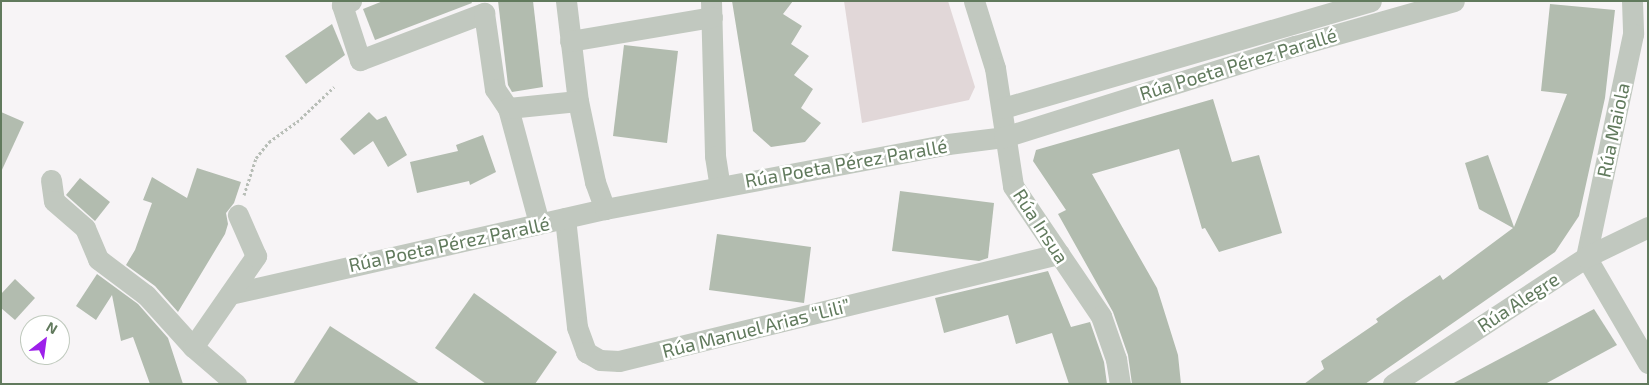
<!DOCTYPE html>
<meta charset="utf-8">
<style>
body{margin:0}
#map{position:relative;width:1649px;height:385px;overflow:hidden;background:#f7f4f6;font-family:"Exo 2",sans-serif}
div>[style]{position:absolute}
[style*='--x']{left:calc(var(--x)*1px);top:calc(var(--y)*1px);width:calc(var(--w)*1px);rotate:calc(var(--a)*1deg)}
.green>*{inset:0;background:#e1d7d8}
.building>*{inset:0;background:#b2bcaf}
.path>*{height:3px;margin-top:-1.5px;transform-origin:0;background:repeating-linear-gradient(90deg,#b8beb7 0 2.5px,transparent 0 5px)}
.street>*{height:21px;margin:-10.5px;padding:0 10.5px;transform-origin:10.5px;border-radius:10.5px;background:#c1c8bf}
span{translate:-50% -50%;white-space:nowrap;text-align:center;line-height:1.15;-webkit-text-stroke:5px #fff;paint-order:stroke}
.street-label{font-size:19px;color:#617a5d}
.frame{position:absolute;inset:0;border:2px solid #617a5d;pointer-events:none}
.north{position:absolute;left:20px;top:315px;width:50px;height:50px;box-sizing:border-box;background:#fff;border:1px solid #c0cabe;border-radius:50%;rotate:30deg;font-size:14px;font-weight:700;line-height:20px;text-align:center;color:#617a5d}
.north::after{content:'';display:block;margin:auto;width:18px;height:22px;background:#9d20ea;clip-path:polygon(50% 0,100% 100%,50% 72%,0 100%)}
</style>
<div id="map">
<div class="green">
<div style="clip-path:polygon(844px 1px,948px 1px,975px 87px,969px 100px,862px 123px)"></div>
</div>
<div class="building">
<div style="clip-path:polygon(383px 1px,471px 1px,472px 3px,375px 40px,363px 9px)"></div>
<div style="clip-path:polygon(498px 1px,533px 1px,543px 87px,512px 92px,508px 85px)"></div>
<div style="clip-path:polygon(732px 1px,793px 1px,783px 14px,802px 26px,791px 44px,809px 56px,794px 75px,813px 89px,801px 108px,821px 123px,805px 142px,771px 147px,753px 131px)"></div>
<div style="clip-path:polygon(1550px 4px,1615px 10px,1605px 98px,1579px 216px,1555px 252px,1365px 384px,1304px 384px,1324px 369px,1321px 361px,1378px 322px,1376px 319px,1403px 300px,1440px 275px,1443px 280px,1513px 228px,1479px 209px,1465px 163px,1488px 155px,1514px 227px,1567px 94px,1541px 91px)"></div>
<div style="clip-path:polygon(332px 24px,345px 55px,306px 84px,285px 56px)"></div>
<div style="clip-path:polygon(624px 45px,678px 51px,667px 143px,613px 136px)"></div>
<div style="clip-path:polygon(1213px 99px,1232px 162px,1259px 155px,1282px 233px,1219px 252px,1205px 228px,1202px 229px,1179px 149px,1092px 174px,1157px 288px,1178px 355px,1181px 384px,1132px 384px,1128px 355px,1113px 312px,1058px 214px,1066px 210px,1033px 161px,1036px 150px)"></div>
<div style="clip-path:polygon(1px 112px,24px 122px,1px 172px)"></div>
<div style="clip-path:polygon(369px 112px,377px 120px,386px 116px,407px 155px,388px 167px,373px 141px,354px 155px,340px 139px)"></div>
<div style="clip-path:polygon(483px 135px,496px 172px,470px 185px,469px 181px,417px 193px,410px 162px,458px 151px,456px 145px)"></div>
<div style="clip-path:polygon(197px 168px,241px 182px,234px 203px,226px 213px,228px 224px,225px 234px,178px 312px,155px 286px,126px 265px,135px 250px,152px 203px,143px 200px,152px 177px,187px 198px)"></div>
<div style="clip-path:polygon(80px 178px,110px 202px,95px 221px,66px 195px)"></div>
<div style="clip-path:polygon(900px 191px,994px 203px,988px 258px,979px 261px,892px 251px)"></div>
<div style="clip-path:polygon(717px 234px,811px 247px,804px 303px,709px 290px)"></div>
<div style="clip-path:polygon(1048px 271px,1071px 327px,1090px 322px,1104px 362px,1107px 384px,1069px 384px,1052px 333px,1016px 344px,1008px 315px,944px 333px,935px 298px)"></div>
<div style="clip-path:polygon(97px 274px,138px 304px,168px 338px,183px 384px,150px 384px,133px 337px,121px 341px,112px 295px,96px 320px,76px 306px)"></div>
<div style="clip-path:polygon(15px 279px,35px 298px,15px 320px,1px 308px,1px 294px)"></div>
<div style="clip-path:polygon(474px 293px,557px 352px,535px 384px,486px 384px,435px 348px)"></div>
<div style="clip-path:polygon(1594px 309px,1617px 345px,1545px 384px,1452px 384px)"></div>
<div style="clip-path:polygon(330px 326px,380px 358px,420px 384px,293px 384px)"></div>
</div>
<div class="path">
<div style="--x:244;--y:195;--w:39;--a:-72"></div>
<div style="--x:256;--y:158;--w:21;--a:-51"></div>
<div style="--x:269;--y:142;--w:34;--a:-36"></div>
<div style="--x:297;--y:122;--w:51;--a:-43.4"></div>
</div>
<div class="street">
<div style="--x:351;--y:1;--w:10;--a:156"></div>
<div style="--x:342;--y:5;--w:58;--a:71.9"></div>
<div style="--x:360;--y:60;--w:133;--a:-20.8"></div>
<div style="--x:484;--y:13;--w:77;--a:81.8"></div>
<div style="--x:495;--y:89;--w:23;--a:56"></div>
<div style="--x:508;--y:108;--w:119;--a:74.9"></div>
<div style="--x:566;--y:1;--w:101;--a:83.2"></div>
<div style="--x:578;--y:101;--w:83;--a:78.1"></div>
<div style="--x:595;--y:182;--w:29;--a:70"></div>
<div style="--x:711;--y:1;--w:155;--a:88.5"></div>
<div style="--x:715;--y:156;--w:31;--a:81"></div>
<div style="--x:974;--y:1;--w:70;--a:72.6"></div>
<div style="--x:995;--y:68;--w:119;--a:81.3"></div>
<div style="--x:1013;--y:186;--w:157;--a:55.9"></div>
<div style="--x:1101;--y:316;--w:46;--a:70.8"></div>
<div style="--x:1116;--y:359;--w:25;--a:81"></div>
<div style="--x:1632;--y:1;--w:33;--a:88"></div>
<div style="--x:1633;--y:34;--w:228;--a:101.9"></div>
<div style="--x:1586;--y:257;--w:123;--a:59.7"></div>
<div style="--x:570;--y:41;--w:144;--a:-9.6"></div>
<div style="--x:508;--y:108;--w:70;--a:-5.7"></div>
<div style="--x:1003;--y:108;--w:383;--a:-16.2"></div>
<div style="--x:51;--y:180;--w:21;--a:82"></div>
<div style="--x:54;--y:201;--w:41;--a:41.1"></div>
<div style="--x:85;--y:228;--w:34;--a:67"></div>
<div style="--x:98;--y:259;--w:60;--a:36.9"></div>
<div style="--x:146;--y:295;--w:70;--a:47.9"></div>
<div style="--x:565;--y:218;--w:110;--a:83.7"></div>
<div style="--x:577;--y:327;--w:27;--a:70"></div>
<div style="--x:586;--y:352;--w:16;--a:30"></div>
<div style="--x:600;--y:360;--w:19;--a:3"></div>
<div style="--x:619;--y:361;--w:453;--a:-13.7"></div>
<div style="--x:230;--y:294;--w:385;--a:-12.8"></div>
<div style="--x:605;--y:209;--w:349;--a:-10.7"></div>
<div style="--x:948;--y:144;--w:56;--a:-7.1"></div>
<div style="--x:1004;--y:137;--w:305;--a:-17.4"></div>
<div style="--x:1295;--y:46;--w:165;--a:-15.8"></div>
<div style="--x:236;--y:384;--w:57;--a:-139.3"></div>
<div style="--x:193;--y:347;--w:111;--a:-55.3"></div>
<div style="--x:256;--y:256;--w:45;--a:-113.7"></div>
<div style="--x:1393;--y:384;--w:231;--a:-33.3"></div>
<div style="--x:1586;--y:257;--w:69;--a:-25.8"></div>
</div>
<div class="street-label">
<span style="left:1238px;top:64px;rotate:-17deg">Rúa Poeta Pérez Parallé</span>
<span style="left:1613px;top:130px;rotate:-78deg">Rúa Maiola</span>
<span style="left:846px;top:163px;rotate:-10deg">Rúa Poeta Pérez Parallé</span>
<span style="left:1041px;top:226px;rotate:57deg">Rúa Insua</span>
<span style="left:449px;top:244px;rotate:-12deg">Rúa Poeta Pérez Parallé</span>
<span style="left:1518px;top:302px;rotate:-33deg">Rúa Alegre</span>
<span style="left:756px;top:328px;rotate:-14deg">Rúa Manuel Arias “Lili”</span>
</div>
<div class="frame"></div>
<div class="north">N</div>
</div>
